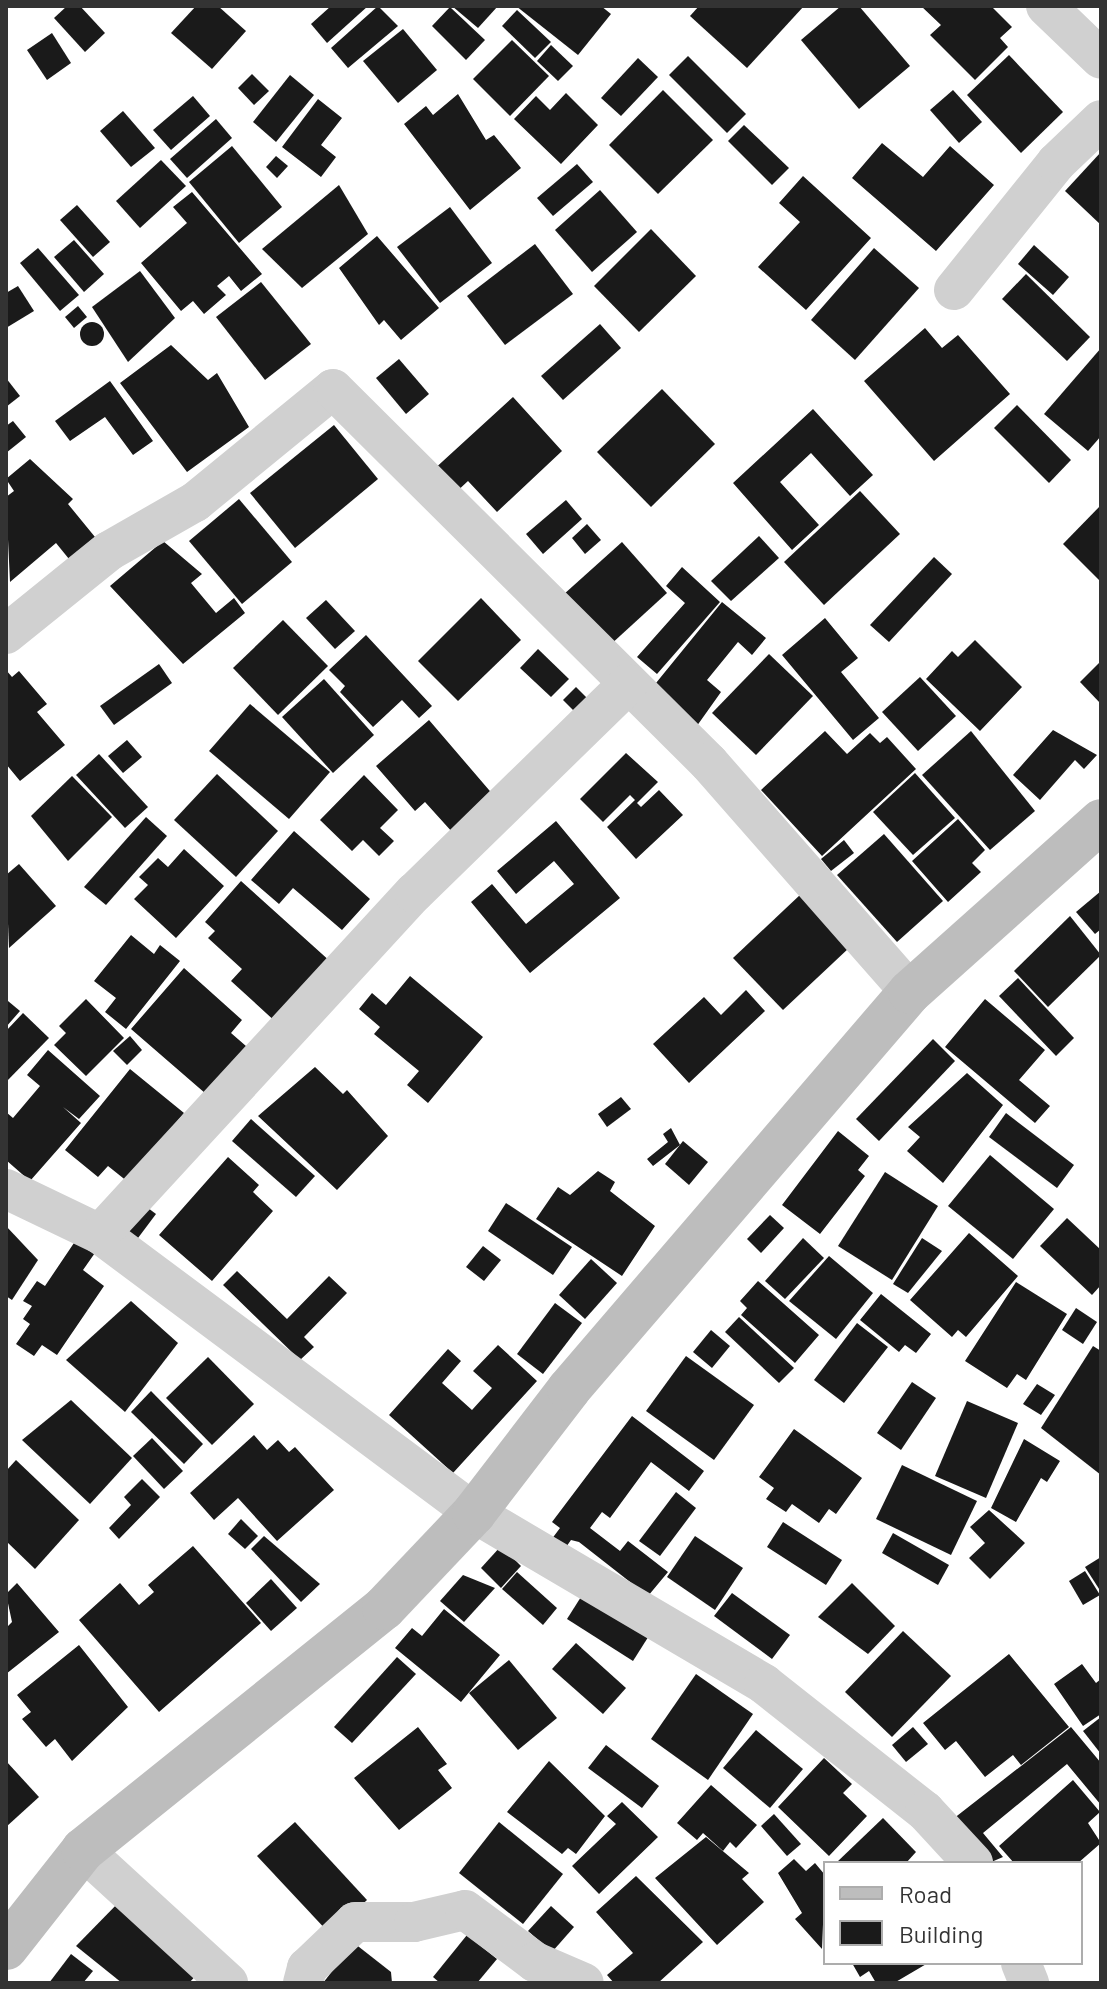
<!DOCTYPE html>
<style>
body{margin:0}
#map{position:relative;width:1107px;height:1989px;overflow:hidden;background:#fff;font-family:Barlow,sans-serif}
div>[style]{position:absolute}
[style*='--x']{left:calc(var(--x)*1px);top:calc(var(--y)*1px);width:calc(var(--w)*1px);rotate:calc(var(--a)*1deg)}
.building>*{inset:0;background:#1a1a1a}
.round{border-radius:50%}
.minor>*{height:40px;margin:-20px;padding:0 20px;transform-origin:20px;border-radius:20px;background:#d0d0d0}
.secondary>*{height:44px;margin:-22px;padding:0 22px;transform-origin:22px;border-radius:22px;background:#bdbdbd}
span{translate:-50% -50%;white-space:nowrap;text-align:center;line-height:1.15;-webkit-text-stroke:8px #fff;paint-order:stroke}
.frame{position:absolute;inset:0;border:8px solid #333;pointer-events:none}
.legend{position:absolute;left:823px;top:1861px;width:260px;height:104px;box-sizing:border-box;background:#fff;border:2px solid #adadad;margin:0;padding:10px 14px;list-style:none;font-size:24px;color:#333}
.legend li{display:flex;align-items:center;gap:16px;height:40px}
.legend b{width:40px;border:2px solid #adadad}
</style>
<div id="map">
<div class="building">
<div style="clip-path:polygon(67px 6px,80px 6px,105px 33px,85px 52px,54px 18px)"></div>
<div style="clip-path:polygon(196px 6px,218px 6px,246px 31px,212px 69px,171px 33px)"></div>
<div style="clip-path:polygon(331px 6px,368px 6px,327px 43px,311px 24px)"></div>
<div style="clip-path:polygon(378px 6px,398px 26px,348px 68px,331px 48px)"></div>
<div style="clip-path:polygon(452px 6px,498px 6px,478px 28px)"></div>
<div style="clip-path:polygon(516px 6px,601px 6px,611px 14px,578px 55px)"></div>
<div style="clip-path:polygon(699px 6px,804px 6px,747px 68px,690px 16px)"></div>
<div style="clip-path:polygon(841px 6px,859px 6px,910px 66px,859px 109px,801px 40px)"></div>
<div style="clip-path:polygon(921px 6px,991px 6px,1012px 27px,1000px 38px,1008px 47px,975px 80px,930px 35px,941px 25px)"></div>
<div style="clip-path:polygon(450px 7px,485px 40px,466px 60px,432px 26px)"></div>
<div style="clip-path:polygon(517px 10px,551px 42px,535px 58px,502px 26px)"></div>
<div style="clip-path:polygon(403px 29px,437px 70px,398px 103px,363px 61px)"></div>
<div style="clip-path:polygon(52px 33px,71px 63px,47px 80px,27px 50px)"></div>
<div style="clip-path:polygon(512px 40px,549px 76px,510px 116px,473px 79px)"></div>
<div style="clip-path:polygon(551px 45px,573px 66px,558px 81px,537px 61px)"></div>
<div style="clip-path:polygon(1009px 55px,1063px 112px,1021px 153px,967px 95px)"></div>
<div style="clip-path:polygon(688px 56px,746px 114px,727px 133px,669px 75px)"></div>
<div style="clip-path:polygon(638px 58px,658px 77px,621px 116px,601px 98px)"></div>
<div style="clip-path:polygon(252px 74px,269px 91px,254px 105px,238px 88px)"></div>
<div style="clip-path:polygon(290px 75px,314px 95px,276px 142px,253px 122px)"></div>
<div style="clip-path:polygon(663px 90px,713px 140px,658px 194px,609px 145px)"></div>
<div style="clip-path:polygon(953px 90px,982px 122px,959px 143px,930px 110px)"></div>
<div style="clip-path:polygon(566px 93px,598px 125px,561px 164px,514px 119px,536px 96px,550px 110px)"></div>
<div style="clip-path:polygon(458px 94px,486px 140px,494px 135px,521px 168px,470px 210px,404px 124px,426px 106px,433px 115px)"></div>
<div style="clip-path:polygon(193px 96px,210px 116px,171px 150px,153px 130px)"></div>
<div style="clip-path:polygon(318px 99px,342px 118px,321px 145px,336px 157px,321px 177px,282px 147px)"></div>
<div style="clip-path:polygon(123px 111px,155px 148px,131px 167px,100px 131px)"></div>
<div style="clip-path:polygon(216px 119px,232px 138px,187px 178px,170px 159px)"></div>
<div style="clip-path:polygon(744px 125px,789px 168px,772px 185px,728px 141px)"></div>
<div style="clip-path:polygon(882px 143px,923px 177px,950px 146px,994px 185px,936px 251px,852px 178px)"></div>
<div style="clip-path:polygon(232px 146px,282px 207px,239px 243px,189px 182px)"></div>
<div style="clip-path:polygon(1101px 152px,1101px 225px,1065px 191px)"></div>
<div style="clip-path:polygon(276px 156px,288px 166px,277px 178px,266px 167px)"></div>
<div style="clip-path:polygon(161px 160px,186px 186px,140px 228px,116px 201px)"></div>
<div style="clip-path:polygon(577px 164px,593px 182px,553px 216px,537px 198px)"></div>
<div style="clip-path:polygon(803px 176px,871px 238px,806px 310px,758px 267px,800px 222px,779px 203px)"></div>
<div style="clip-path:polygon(339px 185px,368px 234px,302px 288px,262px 249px)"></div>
<div style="clip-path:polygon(600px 190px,637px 232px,592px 272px,555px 230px)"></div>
<div style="clip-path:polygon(192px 192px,262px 274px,241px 291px,229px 276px,217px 286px,226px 295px,204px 314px,193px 301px,181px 311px,141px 263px,187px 223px,173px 207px)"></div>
<div style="clip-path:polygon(77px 205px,110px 242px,93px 257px,60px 220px)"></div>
<div style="clip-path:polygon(450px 207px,492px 263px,440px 303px,397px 247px)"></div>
<div style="clip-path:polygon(651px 229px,696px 276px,639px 332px,594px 286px)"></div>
<div style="clip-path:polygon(377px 236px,439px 308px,401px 340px,384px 320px,379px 325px,339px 268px)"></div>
<div style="clip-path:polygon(74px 240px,104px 274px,84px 292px,54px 257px)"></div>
<div style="clip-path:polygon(535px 244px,573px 294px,505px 345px,467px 296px)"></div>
<div style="clip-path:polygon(1034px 245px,1069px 277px,1053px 295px,1018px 264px)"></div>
<div style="clip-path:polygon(38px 248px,79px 295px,60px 311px,20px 263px)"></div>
<div style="clip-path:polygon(874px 248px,919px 288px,855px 360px,811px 320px)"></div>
<div style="clip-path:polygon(140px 271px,175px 318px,128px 362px,92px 307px)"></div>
<div style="clip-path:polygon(1026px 274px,1090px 337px,1067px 361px,1002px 299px)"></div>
<div style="clip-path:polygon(261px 282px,311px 344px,265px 380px,216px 317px)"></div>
<div style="clip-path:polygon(18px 286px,34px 311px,6px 328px,6px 293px)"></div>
<div style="clip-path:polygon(78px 306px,87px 317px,74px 328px,65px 317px)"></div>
<div class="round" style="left:80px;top:322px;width:24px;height:24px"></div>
<div style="clip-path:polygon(600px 324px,621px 348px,563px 400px,541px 376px)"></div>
<div style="clip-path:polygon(925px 328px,942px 348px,958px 335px,1010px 394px,934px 461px,864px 381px)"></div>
<div style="clip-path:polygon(171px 345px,208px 380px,217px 373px,249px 427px,187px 472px,120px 383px)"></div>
<div style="clip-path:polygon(1101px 348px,1101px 436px,1088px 451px,1044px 414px)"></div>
<div style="clip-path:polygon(399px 359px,429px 394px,406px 414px,376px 378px)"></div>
<div style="clip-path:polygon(6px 378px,20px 396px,6px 407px)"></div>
<div style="clip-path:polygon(110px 381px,153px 441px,133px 455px,105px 417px,70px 441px,55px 421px)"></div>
<div style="clip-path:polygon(662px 389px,715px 444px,651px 507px,597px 452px)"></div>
<div style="clip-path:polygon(513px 397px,562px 451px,497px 512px,468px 481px,453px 495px,431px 472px)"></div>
<div style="clip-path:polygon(1017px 405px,1071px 460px,1049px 483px,994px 428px)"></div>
<div style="clip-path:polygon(813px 409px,873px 475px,850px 496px,811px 453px,780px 482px,819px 525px,792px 550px,733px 483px)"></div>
<div style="clip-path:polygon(13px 421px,26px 437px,6px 453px,6px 426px)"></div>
<div style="clip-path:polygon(334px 425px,378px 479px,295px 548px,250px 493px)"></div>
<div style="clip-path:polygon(30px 459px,73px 499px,68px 504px,95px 537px,69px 559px,56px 543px,10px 582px,6px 497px,14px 491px,6px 479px)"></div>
<div style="clip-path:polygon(860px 491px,900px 534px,824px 605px,784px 562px)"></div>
<div style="clip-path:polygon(239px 499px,292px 562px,242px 604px,189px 541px)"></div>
<div style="clip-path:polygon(566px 500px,582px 519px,543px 554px,526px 534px)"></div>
<div style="clip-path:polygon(1101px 505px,1101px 582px,1063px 544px)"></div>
<div style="clip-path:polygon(587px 524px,601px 540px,585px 554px,572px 538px)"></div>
<div style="clip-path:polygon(759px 536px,779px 558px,731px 601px,711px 581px)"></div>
<div style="clip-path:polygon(163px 541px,202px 574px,191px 583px,216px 613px,234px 598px,245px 613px,183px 664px,110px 586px)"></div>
<div style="clip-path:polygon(622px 542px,667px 593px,609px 646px,563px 595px)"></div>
<div style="clip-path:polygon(934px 557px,952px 574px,889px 642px,870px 625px)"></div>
<div style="clip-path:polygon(682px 567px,720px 602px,657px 674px,637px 657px,685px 603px,666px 586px)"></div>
<div style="clip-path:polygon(481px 598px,521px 640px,458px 701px,418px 661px)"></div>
<div style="clip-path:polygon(326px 600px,355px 631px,335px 649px,306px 618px)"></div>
<div style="clip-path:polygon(722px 602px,766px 638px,752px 655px,738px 642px,707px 680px,721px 692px,694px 730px,653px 697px,656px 683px)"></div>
<div style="clip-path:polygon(825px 618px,858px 658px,841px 672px,879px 718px,853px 740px,782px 655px)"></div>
<div style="clip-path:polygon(283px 620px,328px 666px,278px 715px,233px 668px)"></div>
<div style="clip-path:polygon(366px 635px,432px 706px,419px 718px,402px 700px,373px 727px,340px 692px,345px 686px,329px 670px)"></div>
<div style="clip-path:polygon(975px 640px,1022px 687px,980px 731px,926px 679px,952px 651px,958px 657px)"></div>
<div style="clip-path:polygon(538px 649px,569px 679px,551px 697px,520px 668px)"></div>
<div style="clip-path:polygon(769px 654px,813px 696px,756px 755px,712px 713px)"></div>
<div style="clip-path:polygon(1101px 661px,1101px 704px,1080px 682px)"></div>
<div style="clip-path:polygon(159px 664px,172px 683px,114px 725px,100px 706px)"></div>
<div style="clip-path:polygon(6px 670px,12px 677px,19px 671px,47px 704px,37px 712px,65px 745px,20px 781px,6px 764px)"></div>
<div style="clip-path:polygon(920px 677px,956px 716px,918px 751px,882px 712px)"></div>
<div style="clip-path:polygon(324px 679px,374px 735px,333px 773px,282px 717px)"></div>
<div style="clip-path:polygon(576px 687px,589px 700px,576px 713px,563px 700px)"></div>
<div style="clip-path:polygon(250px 704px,330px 772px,289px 819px,209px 751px)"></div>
<div style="clip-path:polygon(429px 720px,495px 797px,453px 833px,425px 802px,415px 811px,376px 766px)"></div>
<div style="clip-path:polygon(1053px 730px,1097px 755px,1084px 769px,1075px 760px,1040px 800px,1013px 775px)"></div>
<div style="clip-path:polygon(825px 731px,847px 754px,870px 733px,880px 743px,887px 737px,916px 769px,822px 856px,761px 790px)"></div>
<div style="clip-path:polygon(971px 731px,1035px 811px,990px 850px,922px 775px)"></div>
<div style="clip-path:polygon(127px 740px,142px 757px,123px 773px,108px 756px)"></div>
<div style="clip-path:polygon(626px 753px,658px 782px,637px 803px,641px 807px,659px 790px,683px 815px,636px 859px,607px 827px,635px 800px,630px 795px,603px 822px,580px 799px)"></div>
<div style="clip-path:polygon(99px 754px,148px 807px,125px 828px,76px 775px)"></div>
<div style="clip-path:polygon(915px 773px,955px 818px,913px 855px,873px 812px)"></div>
<div style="clip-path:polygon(217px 774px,278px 831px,236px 877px,174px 820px)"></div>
<div style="clip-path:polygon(364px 775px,398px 810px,380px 828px,394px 841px,379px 856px,363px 840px,352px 851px,320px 820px)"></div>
<div style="clip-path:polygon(72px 776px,112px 817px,68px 861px,31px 816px)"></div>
<div style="clip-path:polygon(146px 817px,167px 836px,106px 905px,84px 887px)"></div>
<div style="clip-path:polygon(958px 819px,985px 850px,972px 863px,981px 872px,948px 902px,912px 861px)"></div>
<div style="clip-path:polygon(556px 821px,620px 898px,530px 973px,471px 902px,492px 884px,526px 924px,574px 884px,554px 861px,516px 894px,497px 871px)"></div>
<div style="clip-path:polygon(294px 831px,370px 899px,342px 930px,293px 888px,279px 904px,251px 880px)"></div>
<div style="clip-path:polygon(884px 834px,943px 901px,897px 942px,837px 875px)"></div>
<div style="clip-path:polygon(844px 840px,854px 853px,831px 871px,821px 859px)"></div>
<div style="clip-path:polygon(184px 849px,224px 886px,176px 938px,134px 899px,148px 885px,139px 877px,158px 858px,168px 867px)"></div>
<div style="clip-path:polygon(19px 864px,56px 906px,9px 948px,6px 875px)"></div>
<div style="clip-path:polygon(241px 881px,332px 963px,278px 1024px,231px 981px,242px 969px,208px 938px,215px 931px,205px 922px)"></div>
<div style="clip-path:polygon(1101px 891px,1101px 929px,1095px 934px,1076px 912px)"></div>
<div style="clip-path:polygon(801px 894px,850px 947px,783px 1010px,733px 958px)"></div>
<div style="clip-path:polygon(1070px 916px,1101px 955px,1048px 1007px,1014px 971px)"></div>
<div style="clip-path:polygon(131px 935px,154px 954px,160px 945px,180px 961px,126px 1029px,105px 1012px,116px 998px,94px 981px)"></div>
<div style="clip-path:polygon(184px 968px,242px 1020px,231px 1033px,254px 1053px,213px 1100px,131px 1029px)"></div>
<div style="clip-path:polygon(410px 976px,483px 1037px,428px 1103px,407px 1085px,419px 1071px,374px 1034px,380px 1027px,359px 1009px,372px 993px,386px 1005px)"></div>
<div style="clip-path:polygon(1018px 978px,1074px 1038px,1056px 1056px,999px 996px)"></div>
<div style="clip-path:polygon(746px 990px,765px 1011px,689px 1083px,653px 1044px,704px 997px,721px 1015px)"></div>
<div style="clip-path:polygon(86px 999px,124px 1038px,86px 1076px,54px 1045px,66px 1033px,59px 1026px)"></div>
<div style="clip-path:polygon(985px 999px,1045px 1050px,1019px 1080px,1050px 1106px,1035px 1123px,945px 1047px)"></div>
<div style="clip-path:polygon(8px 1001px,20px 1011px,6px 1027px,6px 1003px)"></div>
<div style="clip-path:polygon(23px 1013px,49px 1038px,6px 1082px,6px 1031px)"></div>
<div style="clip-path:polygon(130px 1036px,142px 1050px,127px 1065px,113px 1051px)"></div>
<div style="clip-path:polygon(933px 1039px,955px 1061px,879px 1141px,856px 1119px)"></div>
<div style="clip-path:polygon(48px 1050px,100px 1096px,79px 1119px,63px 1107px,81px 1123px,30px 1181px,6px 1160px,6px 1112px,13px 1118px,40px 1086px,27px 1075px)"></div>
<div style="clip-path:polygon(315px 1067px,343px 1094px,347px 1090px,388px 1136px,337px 1190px,258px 1116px)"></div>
<div style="clip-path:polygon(130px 1069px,184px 1113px,128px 1182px,108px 1166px,98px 1177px,65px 1150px)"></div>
<div style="clip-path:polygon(967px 1073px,1003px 1105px,943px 1183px,907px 1151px,920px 1137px,908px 1127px)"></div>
<div style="clip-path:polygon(621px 1097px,631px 1109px,607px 1127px,598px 1114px)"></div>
<div style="clip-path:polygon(1006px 1113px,1074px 1165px,1057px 1188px,989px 1137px)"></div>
<div style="clip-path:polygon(251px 1119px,315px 1176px,296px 1197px,232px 1141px)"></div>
<div style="clip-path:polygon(671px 1128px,680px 1145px,653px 1166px,647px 1159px,668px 1142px,663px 1134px)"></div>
<div style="clip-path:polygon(838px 1131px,869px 1156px,858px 1170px,865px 1176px,820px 1234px,782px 1205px)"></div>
<div style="clip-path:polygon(683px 1141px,708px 1162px,689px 1185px,665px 1164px)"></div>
<div style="clip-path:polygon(990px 1155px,1054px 1209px,1013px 1259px,948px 1206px)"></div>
<div style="clip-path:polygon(228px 1157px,259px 1185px,253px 1192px,273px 1211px,212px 1281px,159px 1235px)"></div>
<div style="clip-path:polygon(598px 1171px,615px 1182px,610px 1191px,655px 1226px,622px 1276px,536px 1219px,558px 1187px,570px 1195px)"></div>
<div style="clip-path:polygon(885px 1172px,938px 1206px,892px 1280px,838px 1246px)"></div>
<div style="clip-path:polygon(140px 1202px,156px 1214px,135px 1242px,119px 1228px)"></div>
<div style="clip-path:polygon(506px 1203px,572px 1247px,553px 1275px,488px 1231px)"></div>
<div style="clip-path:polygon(770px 1215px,784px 1228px,761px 1253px,747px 1239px)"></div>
<div style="clip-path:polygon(1067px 1218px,1101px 1250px,1101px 1285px,1092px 1295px,1040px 1246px)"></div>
<div style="clip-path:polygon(6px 1226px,38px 1260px,12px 1300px,6px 1296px)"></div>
<div style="clip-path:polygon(969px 1233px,1018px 1276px,966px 1337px,958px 1330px,952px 1337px,910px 1300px)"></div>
<div style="clip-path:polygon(78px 1237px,97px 1250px,83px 1270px,104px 1286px,57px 1355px,42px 1345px,34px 1356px,16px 1344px,30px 1324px,23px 1319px,32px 1306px,23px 1301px,37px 1281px,45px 1286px)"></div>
<div style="clip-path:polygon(803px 1238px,824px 1258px,785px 1299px,765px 1281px)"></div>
<div style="clip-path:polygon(922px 1238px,942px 1251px,908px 1293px,893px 1284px)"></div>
<div style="clip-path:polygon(483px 1246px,501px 1260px,484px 1281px,466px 1267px)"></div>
<div style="clip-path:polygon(829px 1256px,873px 1293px,836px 1339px,789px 1301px)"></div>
<div style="clip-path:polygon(591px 1259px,617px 1283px,585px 1319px,559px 1295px)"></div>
<div style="clip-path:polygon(237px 1271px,287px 1319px,329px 1276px,347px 1293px,304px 1337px,314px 1347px,300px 1360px,223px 1285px)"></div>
<div style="clip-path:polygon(758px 1281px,819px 1335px,795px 1363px,741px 1315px,747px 1308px,740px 1301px)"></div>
<div style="clip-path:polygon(1016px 1282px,1067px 1314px,1026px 1380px,1017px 1374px,1007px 1388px,965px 1361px)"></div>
<div style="clip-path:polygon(881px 1294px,931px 1334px,916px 1353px,905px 1345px,899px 1352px,860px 1320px)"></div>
<div style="clip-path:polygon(131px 1301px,178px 1343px,125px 1412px,66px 1360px)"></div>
<div style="clip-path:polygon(555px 1303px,582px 1323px,543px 1374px,517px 1354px)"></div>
<div style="clip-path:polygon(1076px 1308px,1097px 1322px,1083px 1344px,1062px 1330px)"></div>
<div style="clip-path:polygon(739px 1317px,794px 1368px,779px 1383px,725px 1332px)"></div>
<div style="clip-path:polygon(857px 1323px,888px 1347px,844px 1403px,814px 1380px)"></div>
<div style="clip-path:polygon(711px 1330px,730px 1346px,712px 1368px,693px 1352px)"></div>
<div style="clip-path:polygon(498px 1345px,537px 1381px,453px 1473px,389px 1415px,448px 1349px,461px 1361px,442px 1383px,472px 1410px,492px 1388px,473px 1371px)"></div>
<div style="clip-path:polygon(1093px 1346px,1101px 1351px,1101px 1475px,1041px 1428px)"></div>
<div style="clip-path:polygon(686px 1356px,754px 1405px,714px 1460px,646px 1411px)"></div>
<div style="clip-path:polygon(208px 1357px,254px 1404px,212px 1445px,166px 1398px)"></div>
<div style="clip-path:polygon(912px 1382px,936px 1398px,901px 1450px,877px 1433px)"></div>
<div style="clip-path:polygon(1037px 1384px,1055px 1395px,1041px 1415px,1023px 1404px)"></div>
<div style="clip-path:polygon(151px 1391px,203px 1444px,184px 1464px,131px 1412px)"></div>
<div style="clip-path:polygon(71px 1400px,132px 1458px,90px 1504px,22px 1440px)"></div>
<div style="clip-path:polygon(967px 1401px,1018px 1423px,986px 1498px,935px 1476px)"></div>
<div style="clip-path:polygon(632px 1416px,704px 1471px,689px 1491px,651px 1462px,610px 1518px,602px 1512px,590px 1528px,620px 1551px,628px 1541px,668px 1572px,648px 1596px,579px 1542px,571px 1540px,564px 1550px,551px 1540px,560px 1528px,552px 1522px)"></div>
<div style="clip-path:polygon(794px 1429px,862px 1478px,836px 1514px,829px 1509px,819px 1523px,792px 1504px,786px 1512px,766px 1499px,774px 1488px,759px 1477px)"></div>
<div style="clip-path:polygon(254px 1435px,267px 1450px,278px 1440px,289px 1452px,295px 1447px,334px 1490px,277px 1541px,238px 1498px,214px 1520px,190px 1493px)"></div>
<div style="clip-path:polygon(152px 1438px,183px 1471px,164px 1489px,133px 1456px)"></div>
<div style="clip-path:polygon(1024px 1439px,1060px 1461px,1047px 1482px,1041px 1478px,1016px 1522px,991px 1508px)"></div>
<div style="clip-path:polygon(16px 1460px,79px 1520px,35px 1569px,6px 1541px,6px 1471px)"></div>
<div style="clip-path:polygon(902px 1465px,977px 1501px,951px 1555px,876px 1519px)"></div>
<div style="clip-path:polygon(142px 1479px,160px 1497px,119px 1539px,109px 1528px,131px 1505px,124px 1497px)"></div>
<div style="clip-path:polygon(676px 1492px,696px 1508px,660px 1556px,639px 1541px)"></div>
<div style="clip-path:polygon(989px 1510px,1025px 1543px,990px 1579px,969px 1558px,985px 1543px,970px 1527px)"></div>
<div style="clip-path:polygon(241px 1519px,258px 1536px,245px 1549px,228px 1534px)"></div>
<div style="clip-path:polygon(783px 1522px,842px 1560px,826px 1585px,767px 1547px)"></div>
<div style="clip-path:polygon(893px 1533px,949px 1565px,938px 1585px,882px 1553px)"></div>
<div style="clip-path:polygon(264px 1536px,320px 1584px,301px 1602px,251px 1549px)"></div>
<div style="clip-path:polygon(695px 1536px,743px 1568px,715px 1610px,667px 1577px)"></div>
<div style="clip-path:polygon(193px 1546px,261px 1623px,159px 1712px,79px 1620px,120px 1583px,139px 1605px,154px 1592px,148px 1585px)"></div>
<div style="clip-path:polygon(501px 1546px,521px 1566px,501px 1588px,481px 1568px)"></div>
<div style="clip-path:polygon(1101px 1557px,1101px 1592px,1085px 1567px)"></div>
<div style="clip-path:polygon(1085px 1571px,1100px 1595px,1083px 1605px,1069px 1581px)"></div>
<div style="clip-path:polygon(517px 1572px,557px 1608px,543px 1625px,502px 1589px)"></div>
<div style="clip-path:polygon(463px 1575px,495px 1588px,464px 1622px,440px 1601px)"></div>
<div style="clip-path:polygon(271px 1579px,297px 1608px,271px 1631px,246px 1603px)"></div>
<div style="clip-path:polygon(17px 1583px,59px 1632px,6px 1674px,6px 1628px,12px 1622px,6px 1594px)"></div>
<div style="clip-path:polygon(852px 1583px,895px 1626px,868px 1654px,818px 1617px)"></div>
<div style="clip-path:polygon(586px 1589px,652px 1631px,633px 1661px,567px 1619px)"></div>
<div style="clip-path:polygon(732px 1593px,790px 1635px,772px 1659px,714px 1616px)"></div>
<div style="clip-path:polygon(444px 1609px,500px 1655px,461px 1702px,395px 1648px,412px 1628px,422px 1636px)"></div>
<div style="clip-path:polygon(903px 1631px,951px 1676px,892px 1737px,845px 1692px)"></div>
<div style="clip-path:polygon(576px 1643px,626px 1688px,603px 1714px,552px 1669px)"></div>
<div style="clip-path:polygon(79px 1645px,128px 1707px,72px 1761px,55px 1739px,46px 1747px,22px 1719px,31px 1712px,17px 1695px)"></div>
<div style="clip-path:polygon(1009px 1654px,1069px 1727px,1021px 1765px,1013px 1755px,985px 1777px,956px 1741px,945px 1750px,923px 1723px)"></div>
<div style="clip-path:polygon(397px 1657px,416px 1674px,352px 1743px,334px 1727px)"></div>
<div style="clip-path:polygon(509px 1660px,557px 1718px,518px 1750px,469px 1693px)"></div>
<div style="clip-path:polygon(1082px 1664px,1096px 1683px,1101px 1679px,1101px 1714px,1083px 1726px,1054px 1684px)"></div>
<div style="clip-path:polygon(696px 1674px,753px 1714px,708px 1780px,651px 1739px)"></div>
<div style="clip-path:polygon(1101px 1717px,1101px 1754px,1083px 1731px)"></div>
<div style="clip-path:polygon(418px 1727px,447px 1764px,438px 1770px,452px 1788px,399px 1830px,354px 1778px)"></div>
<div style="clip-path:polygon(913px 1727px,928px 1744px,906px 1762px,892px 1745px)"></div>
<div style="clip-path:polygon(1071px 1727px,1101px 1763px,1101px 1805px,1067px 1764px,983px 1833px,1003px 1857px,989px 1863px,953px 1819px)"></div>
<div style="clip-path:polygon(756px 1730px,803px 1769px,770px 1808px,723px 1768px)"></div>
<div style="clip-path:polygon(606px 1745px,659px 1786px,642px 1808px,588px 1768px)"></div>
<div style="clip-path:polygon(824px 1758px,852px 1784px,843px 1793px,867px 1816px,829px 1856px,778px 1807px)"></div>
<div style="clip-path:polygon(6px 1761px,39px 1797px,6px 1827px)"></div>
<div style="clip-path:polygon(549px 1761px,605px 1816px,576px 1854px,568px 1848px,562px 1854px,507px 1812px)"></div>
<div style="clip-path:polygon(1073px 1780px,1100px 1812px,1088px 1823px,1101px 1843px,1078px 1863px,1014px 1863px,999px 1846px)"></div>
<div style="clip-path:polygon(711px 1785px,757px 1825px,736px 1848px,730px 1842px,723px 1851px,703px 1833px,697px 1840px,677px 1823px)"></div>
<div style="clip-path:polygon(622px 1802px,658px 1837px,599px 1894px,572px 1866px,616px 1824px,607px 1816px)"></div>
<div style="clip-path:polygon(774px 1814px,801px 1844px,787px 1856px,761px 1826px)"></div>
<div style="clip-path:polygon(883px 1818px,916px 1852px,906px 1863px,836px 1863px)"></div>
<div style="clip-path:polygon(295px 1822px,367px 1900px,330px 1934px,257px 1856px)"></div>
<div style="clip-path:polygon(499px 1822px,563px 1874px,523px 1924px,459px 1873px)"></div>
<div style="clip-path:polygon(706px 1837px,749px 1873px,742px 1879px,764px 1902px,717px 1945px,655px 1878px)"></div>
<div style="clip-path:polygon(794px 1859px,806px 1871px,815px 1863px,825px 1875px,822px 1949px,795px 1919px,802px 1913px,778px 1873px)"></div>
<div style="clip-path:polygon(636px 1876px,703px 1942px,658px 1983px,614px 1983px,607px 1975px,633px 1953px,596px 1912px)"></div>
<div style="clip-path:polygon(123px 1898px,200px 1971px,189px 1983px,122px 1983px,76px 1946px)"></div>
<div style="clip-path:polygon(551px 1906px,574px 1927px,552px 1952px,528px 1931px)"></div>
<div style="clip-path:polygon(467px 1935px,497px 1959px,477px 1983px,440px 1983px,433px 1977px)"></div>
<div style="clip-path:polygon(354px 1943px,391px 1972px,392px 1983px,323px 1983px)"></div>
<div style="clip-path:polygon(71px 1954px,93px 1971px,83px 1983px,49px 1983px)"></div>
<div style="clip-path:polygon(852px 1963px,928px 1963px,894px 1983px,876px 1983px,869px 1971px,860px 1977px)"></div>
</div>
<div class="minor">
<div style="--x:1046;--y:6;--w:76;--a:43.9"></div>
<div style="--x:954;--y:290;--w:163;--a:-51.2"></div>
<div style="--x:1056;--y:163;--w:62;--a:-43.7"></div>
<div style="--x:6;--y:634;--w:132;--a:-38.9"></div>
<div style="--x:109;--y:551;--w:99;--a:-29.7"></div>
<div style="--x:195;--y:502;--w:178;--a:-39.3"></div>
<div style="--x:333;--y:389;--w:530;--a:44.85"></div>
<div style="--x:709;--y:763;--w:305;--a:48.7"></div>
<div style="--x:6;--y:1189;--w:104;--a:25.6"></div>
<div style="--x:100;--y:1234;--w:467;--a:36.7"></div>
<div style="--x:474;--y:1513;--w:337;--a:30.5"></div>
<div style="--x:764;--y:1684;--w:205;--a:38.3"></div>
<div style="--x:925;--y:1811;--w:71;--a:47.3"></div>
<div style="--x:100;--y:1234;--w:464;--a:-47.4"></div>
<div style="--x:414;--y:893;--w:299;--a:-44.3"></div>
<div style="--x:83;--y:1850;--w:197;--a:42.5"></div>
<div style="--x:1021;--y:1963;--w:22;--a:68"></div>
<div style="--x:303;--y:1983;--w:16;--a:-75"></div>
<div style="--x:307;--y:1968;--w:66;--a:-43.8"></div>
<div style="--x:355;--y:1922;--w:59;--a:0"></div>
<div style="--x:414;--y:1922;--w:52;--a:-13.2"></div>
<div style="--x:465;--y:1910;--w:87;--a:36.6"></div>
<div style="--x:535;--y:1962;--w:53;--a:23.2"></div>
</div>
<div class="secondary">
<div style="--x:6;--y:1948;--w:125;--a:-51.8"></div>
<div style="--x:83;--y:1850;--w:386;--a:-38.8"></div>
<div style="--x:384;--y:1608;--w:131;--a:-46.5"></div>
<div style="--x:474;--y:1513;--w:156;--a:-52.5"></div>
<div style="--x:569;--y:1389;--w:523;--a:-49.34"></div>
<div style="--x:910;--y:992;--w:256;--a:-41.8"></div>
</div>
<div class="frame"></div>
<ul class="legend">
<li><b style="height:10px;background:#bdbdbd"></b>Road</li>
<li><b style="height:22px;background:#1a1a1a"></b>Building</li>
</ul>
</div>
